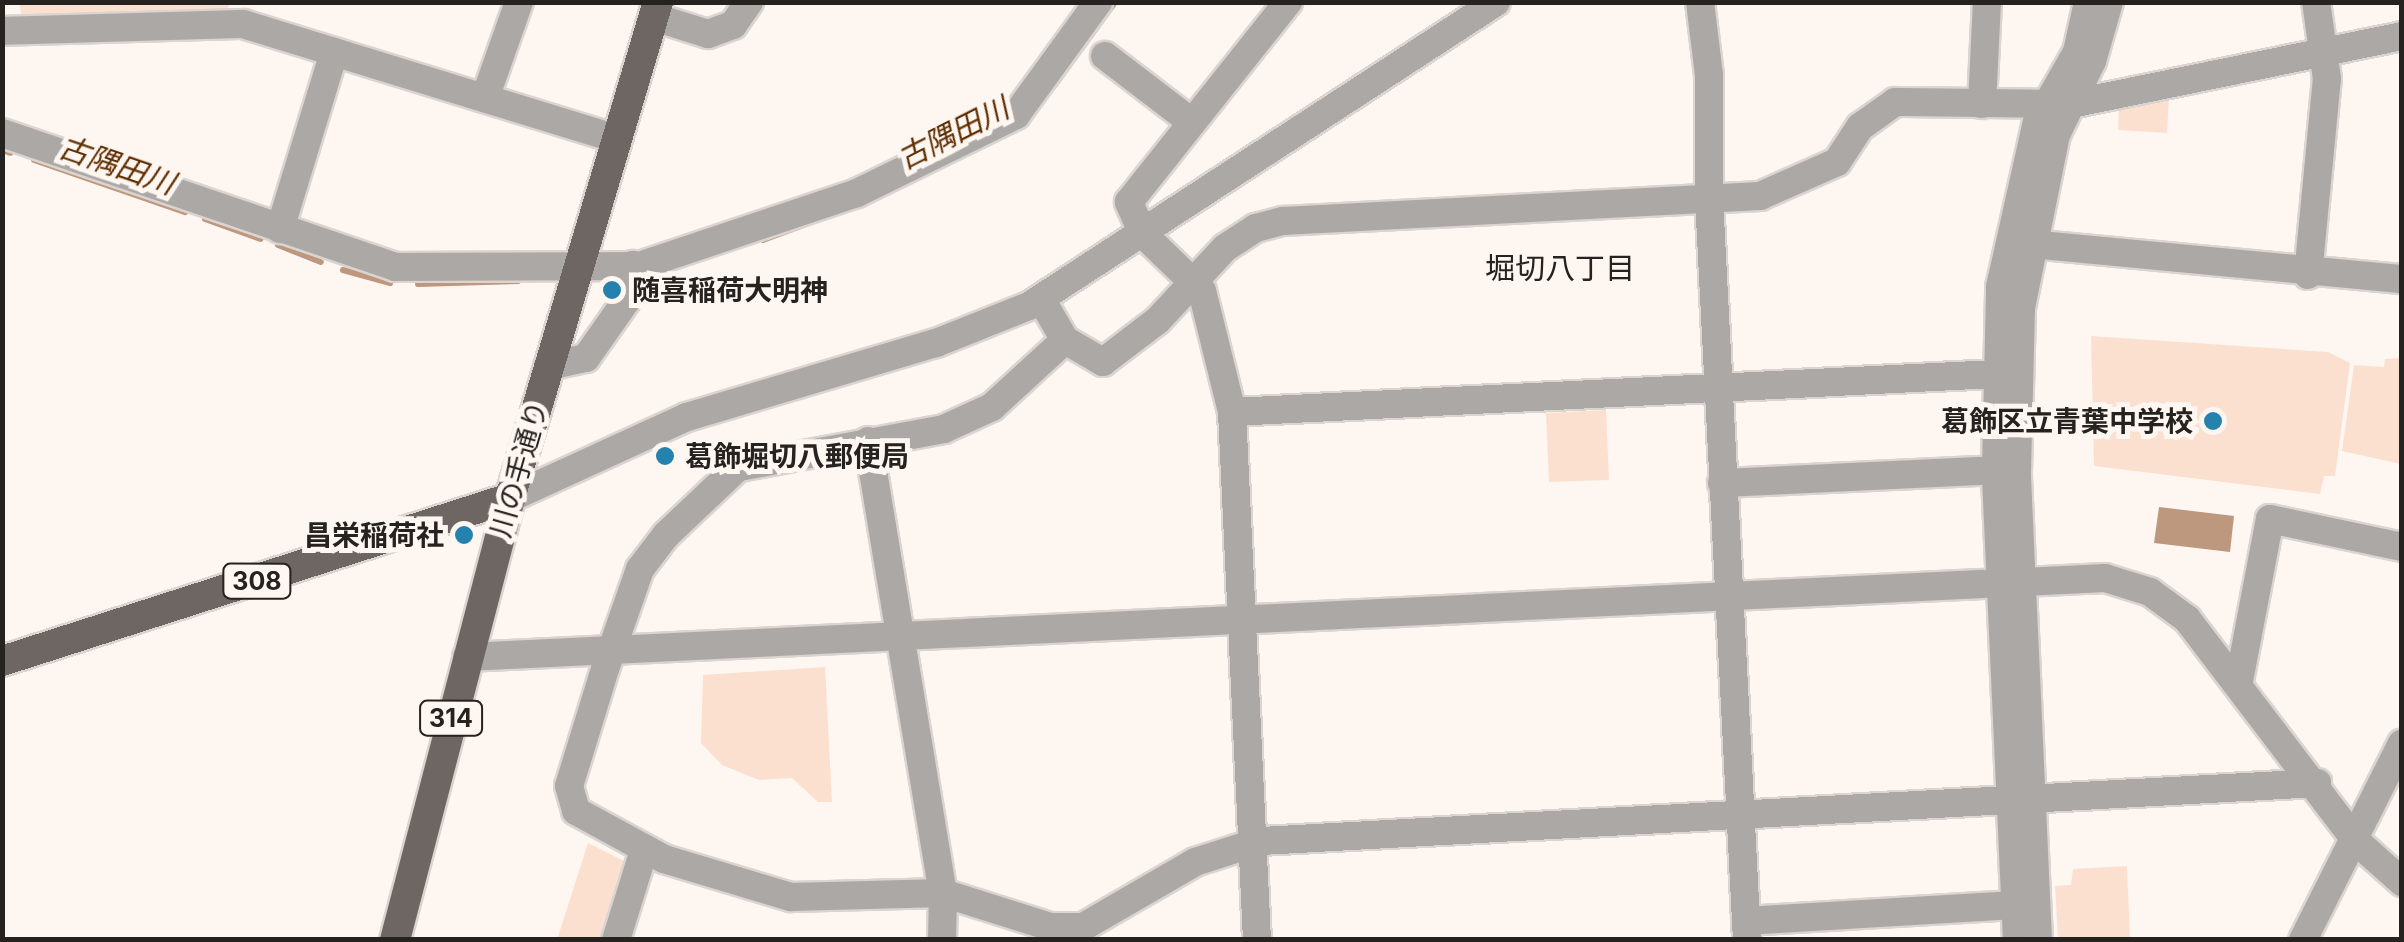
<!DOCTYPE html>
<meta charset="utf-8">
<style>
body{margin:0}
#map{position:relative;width:2404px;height:942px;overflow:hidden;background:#fef6f1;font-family:Inter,"Noto Sans JP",sans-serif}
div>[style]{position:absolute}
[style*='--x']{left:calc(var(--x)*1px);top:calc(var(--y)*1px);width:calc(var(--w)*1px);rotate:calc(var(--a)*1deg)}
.green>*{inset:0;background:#fbe0cf}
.water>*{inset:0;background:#bd977e}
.stream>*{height:6px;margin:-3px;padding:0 3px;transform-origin:3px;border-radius:3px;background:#bd977e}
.roads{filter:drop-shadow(2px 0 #dbd4d0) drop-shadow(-2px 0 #dbd4d0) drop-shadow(0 2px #dbd4d0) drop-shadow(0 -2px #dbd4d0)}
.minor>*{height:28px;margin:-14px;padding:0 14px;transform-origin:14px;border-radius:14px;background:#aba8a6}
.major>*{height:30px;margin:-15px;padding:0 15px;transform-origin:15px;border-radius:15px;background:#6d6663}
.dots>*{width:28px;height:28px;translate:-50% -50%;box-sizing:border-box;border:5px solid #fef6f1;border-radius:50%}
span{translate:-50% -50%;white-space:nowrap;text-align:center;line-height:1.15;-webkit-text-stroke:10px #fef6f1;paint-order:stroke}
.shield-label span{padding:2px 8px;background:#fef6f1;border:2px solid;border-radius:8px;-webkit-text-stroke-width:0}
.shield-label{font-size:25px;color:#252220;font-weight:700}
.poi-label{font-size:28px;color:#252220;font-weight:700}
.left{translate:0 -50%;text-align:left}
.right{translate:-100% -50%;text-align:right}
.street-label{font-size:28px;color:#252220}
.water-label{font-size:30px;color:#5f2e01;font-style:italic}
.neighbourhood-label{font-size:30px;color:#252220}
.frame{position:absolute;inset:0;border:5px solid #252220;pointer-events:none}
</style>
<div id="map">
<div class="green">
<div style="clip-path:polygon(232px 2px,224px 13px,21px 23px,20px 3px)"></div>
<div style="clip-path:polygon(2169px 95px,2167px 133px,2118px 130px,2119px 103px)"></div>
<div style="clip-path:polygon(2091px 336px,2328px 352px,2350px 363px,2335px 476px,2324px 476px,2320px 494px,2094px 466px)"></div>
<div style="clip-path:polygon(2401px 358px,2401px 464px,2342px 451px,2354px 365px,2384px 367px,2385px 359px)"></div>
<div style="clip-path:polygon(1606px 410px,1609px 480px,1549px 482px,1546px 413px)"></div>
<div style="clip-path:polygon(825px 667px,832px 802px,818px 802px,792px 778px,759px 780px,722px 765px,701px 743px,703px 675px)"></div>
<div style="clip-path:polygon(588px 843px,630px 864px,606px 939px,557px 940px)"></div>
<div style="clip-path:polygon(2127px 866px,2130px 939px,2058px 939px,2055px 886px,2071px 885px,2073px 869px)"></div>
</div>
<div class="water">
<div style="clip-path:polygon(2159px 507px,2234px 516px,2230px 552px,2154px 543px)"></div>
</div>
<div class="stream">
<div style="--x:1054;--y:86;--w:104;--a:-54"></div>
<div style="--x:2;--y:150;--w:9;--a:18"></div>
<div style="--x:34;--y:160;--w:160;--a:19"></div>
<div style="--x:205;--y:219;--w:59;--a:19.7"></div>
<div style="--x:763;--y:240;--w:52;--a:-20.2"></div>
<div style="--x:278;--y:245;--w:46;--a:21.6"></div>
<div style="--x:343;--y:270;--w:49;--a:15.5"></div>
<div style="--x:418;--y:284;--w:100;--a:-1.7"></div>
</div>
<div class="roads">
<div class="minor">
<div style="--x:1700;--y:2;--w:74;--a:83"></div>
<div style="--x:1709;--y:75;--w:123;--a:90"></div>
<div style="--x:1709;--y:198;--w:743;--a:87.07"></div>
<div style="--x:654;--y:17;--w:57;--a:17.5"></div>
<div style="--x:708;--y:34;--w:27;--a:-20"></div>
<div style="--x:733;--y:25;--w:28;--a:-55"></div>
<div style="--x:2;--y:31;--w:241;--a:-1.7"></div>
<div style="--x:243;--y:24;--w:390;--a:17.1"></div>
<div style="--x:1105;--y:56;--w:107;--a:37.4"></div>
<div style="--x:485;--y:98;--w:102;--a:-70.5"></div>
<div style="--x:1982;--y:104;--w:102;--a:-87.2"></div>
<div style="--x:2;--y:133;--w:415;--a:18.8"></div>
<div style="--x:395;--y:267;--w:244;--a:-0.2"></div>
<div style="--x:639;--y:266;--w:230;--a:-18.5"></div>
<div style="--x:857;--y:193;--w:177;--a:-26.1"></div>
<div style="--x:1016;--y:115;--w:140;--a:-54"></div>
<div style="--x:280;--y:229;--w:185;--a:-73"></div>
<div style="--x:2030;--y:244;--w:374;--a:5.4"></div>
<div style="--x:2308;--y:275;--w:197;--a:-84.5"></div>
<div style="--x:2327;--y:79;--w:78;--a:-98.1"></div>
<div style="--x:1041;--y:299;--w:48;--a:59.7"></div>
<div style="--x:1065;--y:340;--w:99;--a:137.5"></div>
<div style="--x:992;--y:407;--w:53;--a:155.4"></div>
<div style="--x:944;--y:429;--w:209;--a:169.5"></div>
<div style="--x:738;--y:467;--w:99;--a:136.6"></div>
<div style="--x:666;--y:535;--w:43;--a:127.4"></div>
<div style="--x:640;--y:569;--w:106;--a:109.3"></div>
<div style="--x:605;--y:669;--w:122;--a:107.1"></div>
<div style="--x:569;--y:786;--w:26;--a:74"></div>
<div style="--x:576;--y:811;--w:100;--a:28.6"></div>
<div style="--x:664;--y:859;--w:133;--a:16.7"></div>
<div style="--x:791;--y:897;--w:152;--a:-1.5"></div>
<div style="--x:943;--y:893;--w:113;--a:17.5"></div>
<div style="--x:1051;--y:927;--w:32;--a:0"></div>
<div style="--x:1083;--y:927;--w:129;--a:-30.1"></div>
<div style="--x:1195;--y:862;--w:69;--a:-17.7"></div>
<div style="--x:1261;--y:841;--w:1058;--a:-3.14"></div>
<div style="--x:1065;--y:340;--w:44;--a:30.1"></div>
<div style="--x:1103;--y:362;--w:69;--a:-37.4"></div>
<div style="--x:1158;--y:320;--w:98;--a:-47.1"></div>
<div style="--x:1225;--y:248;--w:37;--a:-33"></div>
<div style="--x:1256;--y:228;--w:28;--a:-15"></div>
<div style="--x:1283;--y:221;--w:478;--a:-3"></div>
<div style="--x:1760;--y:196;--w:84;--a:-23.8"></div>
<div style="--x:1837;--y:162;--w:42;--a:-56.7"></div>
<div style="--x:1860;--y:127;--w:43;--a:-35.5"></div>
<div style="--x:1895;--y:102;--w:176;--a:0.7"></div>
<div style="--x:2071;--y:104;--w:338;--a:-11.6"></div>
<div style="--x:548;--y:366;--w:39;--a:-12"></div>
<div style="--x:586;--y:358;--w:70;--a:-54.9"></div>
<div style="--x:626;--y:301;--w:37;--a:-79"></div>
<div style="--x:1232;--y:412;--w:764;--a:-2.85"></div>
<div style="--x:868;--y:441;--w:458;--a:80.6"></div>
<div style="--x:943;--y:893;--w:47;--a:91.2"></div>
<div style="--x:1722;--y:483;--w:274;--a:-2.7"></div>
<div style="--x:510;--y:498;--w:195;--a:-24.6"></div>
<div style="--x:687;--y:417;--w:260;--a:-16.6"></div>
<div style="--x:936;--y:343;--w:100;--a:-21.7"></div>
<div style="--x:1029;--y:306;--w:557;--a:-33.06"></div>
<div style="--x:467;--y:657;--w:1640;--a:-2.76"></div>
<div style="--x:2105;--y:578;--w:47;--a:17.3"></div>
<div style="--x:2150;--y:592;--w:46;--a:36.1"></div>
<div style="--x:2187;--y:619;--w:279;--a:52.7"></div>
<div style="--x:2356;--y:841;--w:62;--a:41.7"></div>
<div style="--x:2239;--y:681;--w:165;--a:-79.2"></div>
<div style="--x:2270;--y:519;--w:135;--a:12"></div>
<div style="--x:1746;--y:921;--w:289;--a:-3.4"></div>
<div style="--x:616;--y:940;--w:94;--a:-72.7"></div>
<div style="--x:1257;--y:940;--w:529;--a:-92.71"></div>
<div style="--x:1232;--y:412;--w:125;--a:-103.9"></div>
<div style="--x:1202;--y:291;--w:82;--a:-136"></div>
<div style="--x:1143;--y:234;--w:35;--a:-114"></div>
<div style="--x:1129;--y:202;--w:256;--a:-51.5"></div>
<div style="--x:2017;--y:940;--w:470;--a:-92.6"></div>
<div style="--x:1996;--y:470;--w:183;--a:-88.7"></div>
<div style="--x:2000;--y:287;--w:169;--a:-77.4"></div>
<div style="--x:2037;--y:122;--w:81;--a:-60.3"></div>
<div style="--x:2077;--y:52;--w:51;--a:-77.6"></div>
<div style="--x:2038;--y:940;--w:469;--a:-92.6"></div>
<div style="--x:2017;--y:471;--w:163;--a:-88.6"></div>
<div style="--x:2021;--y:308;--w:177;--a:-78.6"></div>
<div style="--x:2056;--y:135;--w:82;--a:-64.1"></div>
<div style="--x:2092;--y:61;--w:61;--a:-73.9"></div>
<div style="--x:2303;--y:940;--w:220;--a:-63.3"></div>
</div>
<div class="major">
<div style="--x:2;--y:661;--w:534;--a:-17.79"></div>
<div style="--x:395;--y:940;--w:457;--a:-75.4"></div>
<div style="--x:510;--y:498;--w:518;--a:-73.39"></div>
</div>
</div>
<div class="dots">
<div style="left:612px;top:290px;background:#2582af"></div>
<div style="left:2213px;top:421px;background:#2582af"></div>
<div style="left:665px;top:456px;background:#2582af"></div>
<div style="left:464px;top:535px;background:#2582af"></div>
</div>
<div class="shield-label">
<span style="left:257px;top:581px">308</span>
<span style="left:451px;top:718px">314</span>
</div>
<div class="poi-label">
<span class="left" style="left:632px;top:290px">随喜稲荷大明神</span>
<span class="right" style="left:2193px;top:421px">葛飾区立青葉中学校</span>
<span class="left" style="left:685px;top:456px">葛飾堀切八郵便局</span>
<span class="right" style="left:444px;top:535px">昌栄稲荷社</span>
</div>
<div class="street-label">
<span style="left:519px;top:469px;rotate:-74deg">川の手通り</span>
</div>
<div class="water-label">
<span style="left:953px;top:133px;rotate:-27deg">古隅田川</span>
<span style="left:117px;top:165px;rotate:19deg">古隅田川</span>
</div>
<div class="neighbourhood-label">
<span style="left:1560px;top:268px">堀切八丁目</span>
</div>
<div class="frame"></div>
</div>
